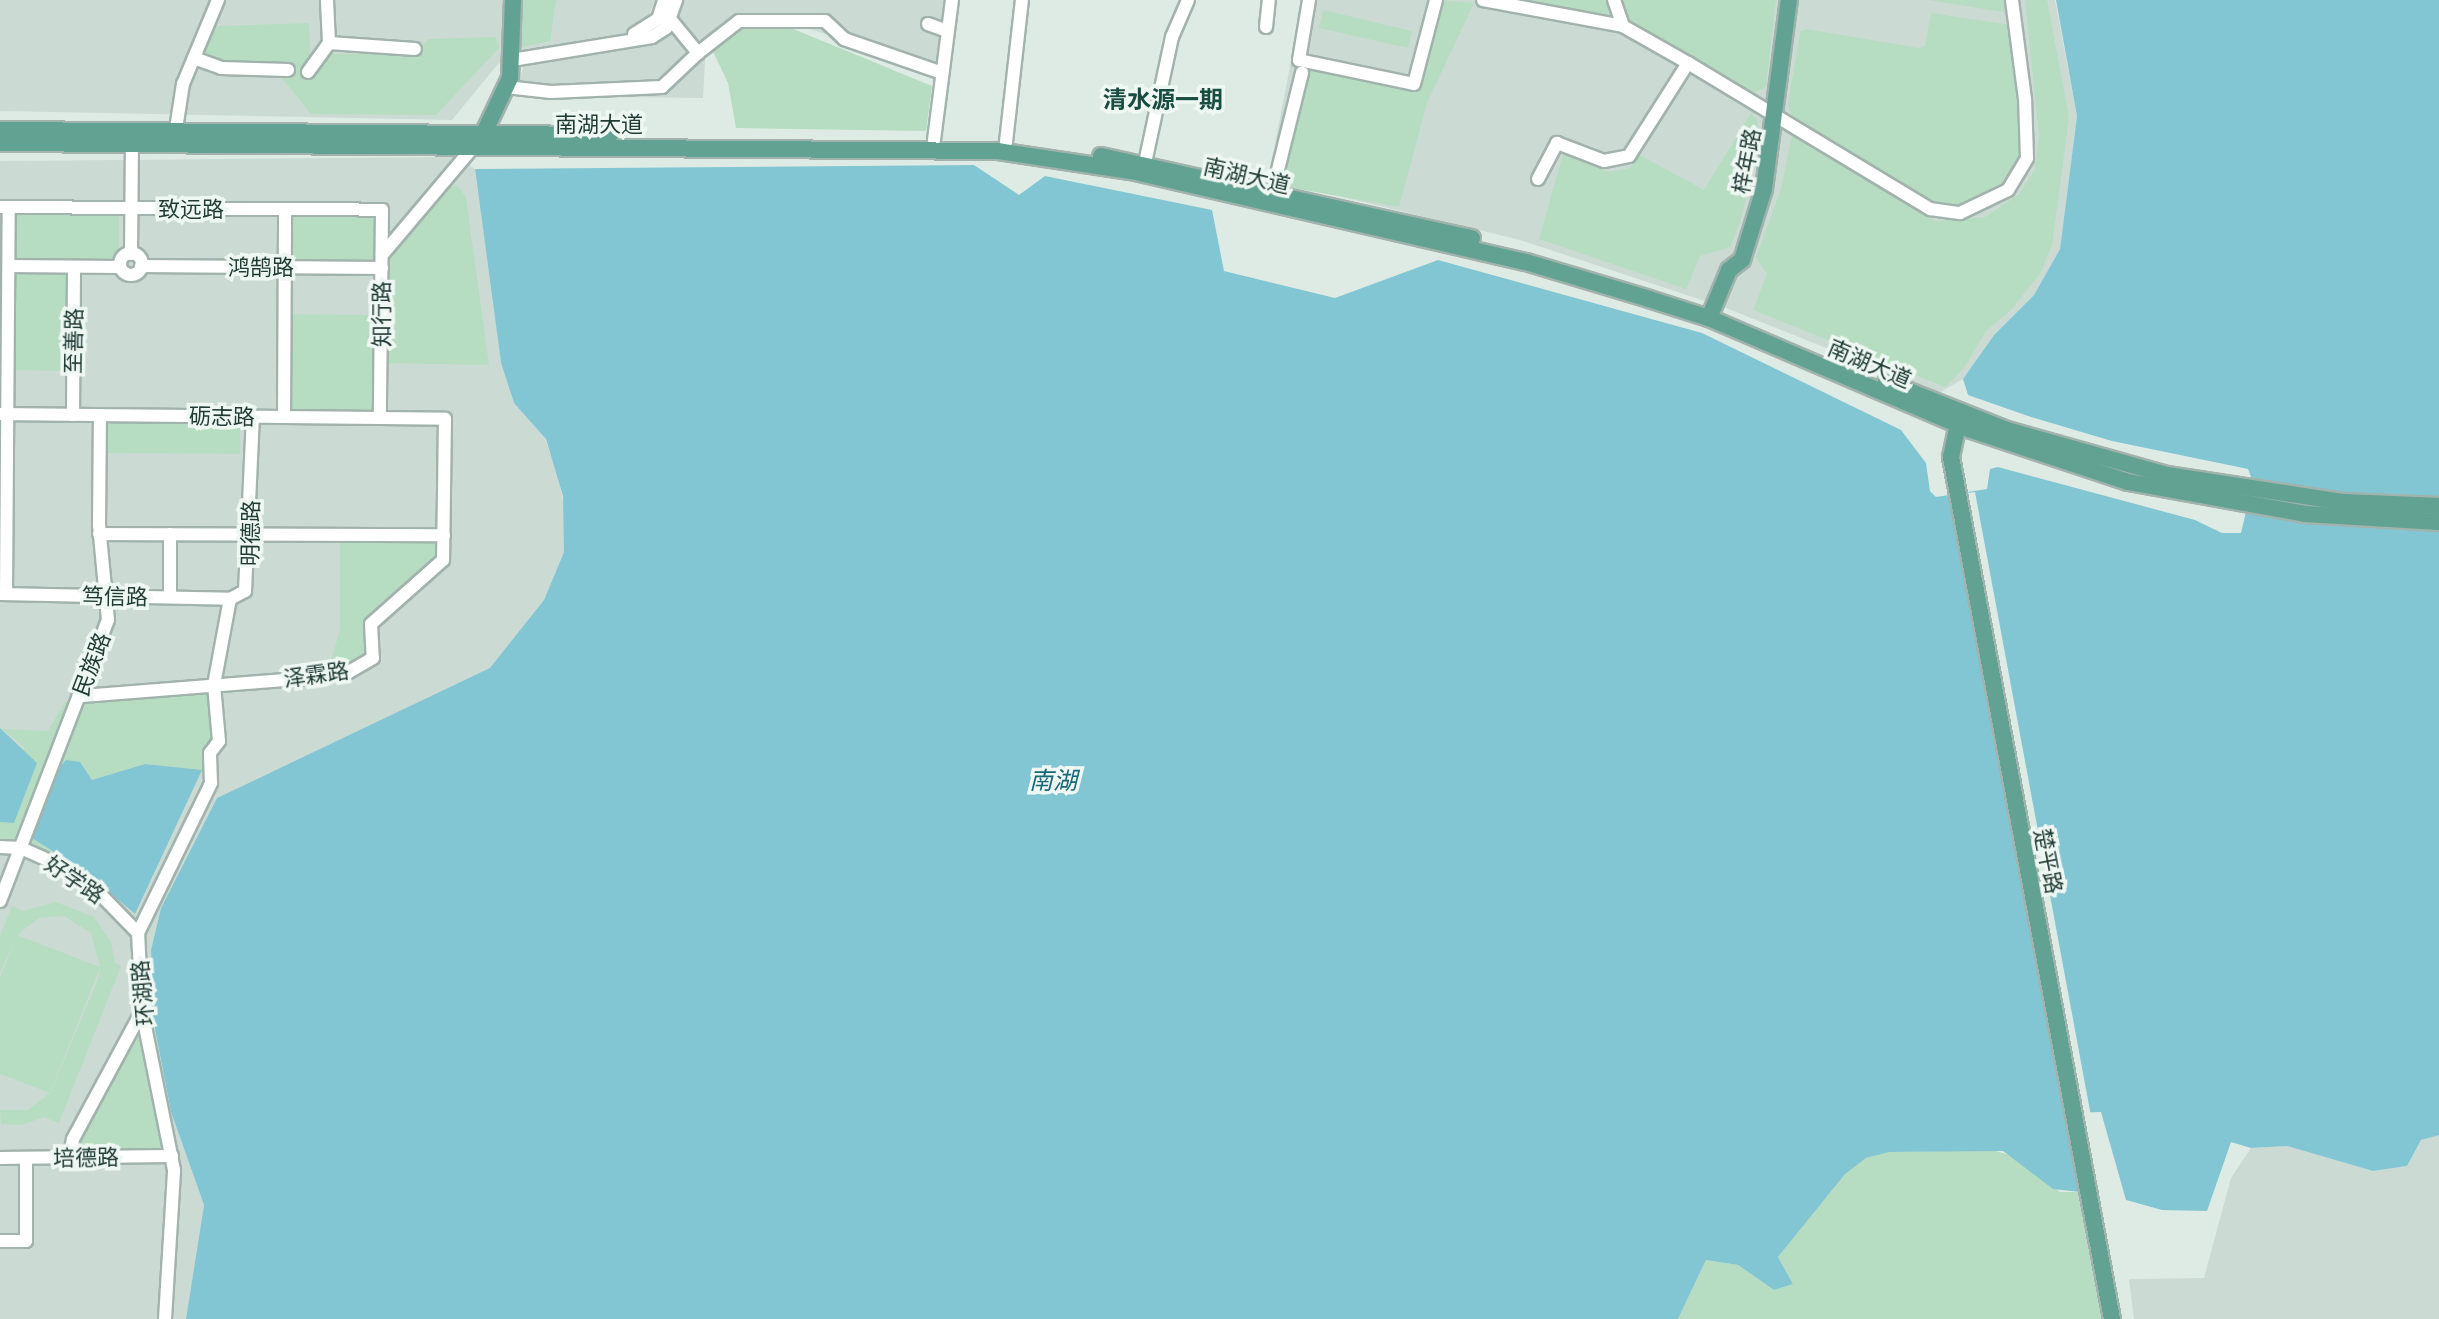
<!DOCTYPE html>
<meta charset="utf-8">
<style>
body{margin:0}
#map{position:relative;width:2439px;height:1319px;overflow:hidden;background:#deebe5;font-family:"IBM Plex Sans","Noto Sans SC",sans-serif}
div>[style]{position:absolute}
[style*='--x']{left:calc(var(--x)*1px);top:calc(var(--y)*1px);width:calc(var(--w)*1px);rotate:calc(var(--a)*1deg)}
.built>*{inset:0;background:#ccdad4}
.green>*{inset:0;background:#b6ddc1}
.water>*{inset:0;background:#83c6d3}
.pier>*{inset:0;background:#deebe5}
.roads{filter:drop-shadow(2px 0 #a1b3ac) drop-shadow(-2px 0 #a1b3ac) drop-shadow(0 2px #a1b3ac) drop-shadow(0 -2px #a1b3ac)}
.minor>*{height:12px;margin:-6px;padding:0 6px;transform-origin:6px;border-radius:6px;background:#fff}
.minor>.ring{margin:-6px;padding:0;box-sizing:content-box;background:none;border:12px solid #fff;border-radius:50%}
.major>*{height:16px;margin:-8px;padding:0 8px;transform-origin:8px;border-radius:8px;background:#61a292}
span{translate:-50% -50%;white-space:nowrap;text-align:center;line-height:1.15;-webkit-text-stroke:7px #eff7f3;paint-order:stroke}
.street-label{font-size:22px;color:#1f3b34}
.neighbourhood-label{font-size:24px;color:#1a4d41;font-weight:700}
.water-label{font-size:24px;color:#176879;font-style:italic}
</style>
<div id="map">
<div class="built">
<div style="clip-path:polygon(0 0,655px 0,642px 33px,513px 54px,498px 64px,452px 120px,0 111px)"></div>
<div style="clip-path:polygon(671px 0,952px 0,942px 73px,795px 24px,750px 22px,706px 42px,703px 98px,514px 96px,525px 62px,655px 31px)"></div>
<div style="clip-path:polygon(1303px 0,2055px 0,2077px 116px,2060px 249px,2034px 295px,1994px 335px,1963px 379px,1939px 393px,1726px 308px,1520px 240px,1268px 179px)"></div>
<div style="clip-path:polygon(458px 157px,475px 169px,501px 363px,514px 403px,542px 430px,558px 475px,566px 516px,564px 552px,544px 600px,490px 669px,217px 798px,161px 908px,151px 950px,153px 1019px,171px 1112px,204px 1205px,186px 1319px,0 1319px,0 161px)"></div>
<div style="clip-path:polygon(2430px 1135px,2439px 1135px,2439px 1319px,2134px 1319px,2129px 1279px,2204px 1278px,2231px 1178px,2251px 1148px,2287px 1146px,2373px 1171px,2407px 1166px,2421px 1140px)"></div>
</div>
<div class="green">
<div style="clip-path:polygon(518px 0,556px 0,550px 41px,517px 48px)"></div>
<div style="clip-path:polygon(1441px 0,1474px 3px,1427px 103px,1399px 207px,1276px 185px,1301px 66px,1418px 89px)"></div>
<div style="clip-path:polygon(1503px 0,1609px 0,1611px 18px)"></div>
<div style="clip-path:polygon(1618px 0,1776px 0,1766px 87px,1752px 94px,1629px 23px,1619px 14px)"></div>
<div style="clip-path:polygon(1928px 0,2007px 0,2009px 13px)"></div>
<div style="clip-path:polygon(2025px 0,2047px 0,2069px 117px,2052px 246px,2041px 272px,2012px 309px,1986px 331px,1964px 368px,1945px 387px,1753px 310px,1767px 274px,1756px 257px,1781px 189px,1792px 135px,1935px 221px,1985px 217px,2019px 194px,2035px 169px,2039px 136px)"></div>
<div style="clip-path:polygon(1323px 10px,1412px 31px,1408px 48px,1319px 28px)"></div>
<div style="clip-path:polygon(1931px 13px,2011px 25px,2020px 86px,2022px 162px,2006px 187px,1960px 210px,1934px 206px,1792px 118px,1788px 105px,1800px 32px,1806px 29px,1919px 48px,1925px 46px)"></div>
<div style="clip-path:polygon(309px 23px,310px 54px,416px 54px,428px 39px,496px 37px,499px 48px,436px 115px,311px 114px,272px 66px,221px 68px,194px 60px,214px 26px)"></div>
<div style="clip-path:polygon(786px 26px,932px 86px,926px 131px,736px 128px,728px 83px,710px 45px,743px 27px)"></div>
<div style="clip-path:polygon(1751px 113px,1757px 119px,1759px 144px,1740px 223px,1730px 247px,1700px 256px,1686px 289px,1539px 239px,1563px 154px,1609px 172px,1630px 168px,1640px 155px,1704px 190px)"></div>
<div style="clip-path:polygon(458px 186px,466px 198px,489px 365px,384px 363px,385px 256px,447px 187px)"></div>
<div style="clip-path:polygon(13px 211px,119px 212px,119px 254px,113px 260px,13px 259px)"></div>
<div style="clip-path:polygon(289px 214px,377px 214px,377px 262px,288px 261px)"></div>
<div style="clip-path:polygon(13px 270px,69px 271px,68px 371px,12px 370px)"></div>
<div style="clip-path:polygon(289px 314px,374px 315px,373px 410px,288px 410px)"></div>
<div style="clip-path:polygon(105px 421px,240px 422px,240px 454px,104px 453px)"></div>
<div style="clip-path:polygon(340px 540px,438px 540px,437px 559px,370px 620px,371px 654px,334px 670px,330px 665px,340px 629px)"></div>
<div style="clip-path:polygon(210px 690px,214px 737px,202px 770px,145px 764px,92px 780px,81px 764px,66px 760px,55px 772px,32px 838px,87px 873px,124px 907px,126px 915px,79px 874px,0 843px,0 822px,14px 823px,24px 747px,2px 729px,48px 731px,65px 702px)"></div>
<div style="clip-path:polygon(evenodd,56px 902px,94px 917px,111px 942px,115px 963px,121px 966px,59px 1123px,44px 1117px,22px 1125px,1px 1124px,0 1110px,28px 1110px,50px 1093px,0 1074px,0 978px,16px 937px,0 973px,0 936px,12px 906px,23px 911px,56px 902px,64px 916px,91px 933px,100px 967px,17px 935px,39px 918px,64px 916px,56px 902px,100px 968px,98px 979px,51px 1091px,51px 1090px,100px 968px)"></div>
<div style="clip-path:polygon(141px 1027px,164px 1149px,79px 1151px,76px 1144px,133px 1031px)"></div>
<div style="clip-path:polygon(1992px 1150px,2013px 1156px,2060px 1192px,2080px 1192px,2105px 1319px,1678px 1319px,1706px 1260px,1738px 1265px,1774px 1290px,1793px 1284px,1778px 1257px,1845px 1173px,1866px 1158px,1890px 1152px)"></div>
</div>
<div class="water">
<div style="clip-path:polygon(2056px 0,2439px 0,2439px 1135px,2421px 1140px,2407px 1166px,2373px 1171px,2287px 1146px,2251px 1148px,2231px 1142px,2207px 1211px,2162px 1210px,2126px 1200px,2101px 1112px,2066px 1113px,2080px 1192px,2053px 1189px,2003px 1151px,1890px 1152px,1866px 1158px,1845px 1174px,1778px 1257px,1793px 1284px,1774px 1290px,1738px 1265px,1706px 1260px,1678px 1319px,186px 1319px,204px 1205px,171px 1112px,153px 1019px,151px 950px,161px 908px,217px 798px,490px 668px,544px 600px,564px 552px,563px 496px,546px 439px,514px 403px,501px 363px,475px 169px,974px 165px,1019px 195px,1045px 176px,1212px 210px,1224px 271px,1335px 298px,1438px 260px,1702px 333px,1901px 430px,1926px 463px,1930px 491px,1936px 497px,1987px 489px,1990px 469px,1998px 467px,2195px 520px,2222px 533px,2241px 533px,2253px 482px,2248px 469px,2112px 441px,2031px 417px,1968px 395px,1963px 379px,1994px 335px,2034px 295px,2060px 249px,2077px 116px)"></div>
<div style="clip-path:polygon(0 728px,37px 763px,14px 823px,0 822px)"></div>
<div style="clip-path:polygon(66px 760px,80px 762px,92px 780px,145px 764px,202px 770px,135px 914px,87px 873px,32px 838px,55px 772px)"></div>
</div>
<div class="pier">
<div style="clip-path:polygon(1975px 492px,2091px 1116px,2071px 1116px,2080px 1196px,1952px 495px)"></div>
</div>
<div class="roads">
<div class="minor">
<div style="--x:1309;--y:0;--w:61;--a:99.5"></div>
<div style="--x:1299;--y:60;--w:117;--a:11.8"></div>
<div style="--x:1414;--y:84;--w:87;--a:-75.3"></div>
<div style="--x:1483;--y:0;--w:142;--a:10.5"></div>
<div style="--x:671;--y:20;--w:43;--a:50.7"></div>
<div style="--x:698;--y:53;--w:52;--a:-38"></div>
<div style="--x:739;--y:21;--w:86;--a:0"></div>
<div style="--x:825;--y:21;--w:26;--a:43"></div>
<div style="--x:844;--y:39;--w:104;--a:19.1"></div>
<div style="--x:928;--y:24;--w:20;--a:20"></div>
<div style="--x:1266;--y:27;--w:27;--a:-84"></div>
<div style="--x:634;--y:34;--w:28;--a:-32"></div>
<div style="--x:658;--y:19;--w:20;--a:-72"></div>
<div style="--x:329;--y:43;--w:86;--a:4"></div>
<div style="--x:194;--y:58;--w:29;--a:20"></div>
<div style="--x:221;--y:68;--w:67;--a:1.7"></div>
<div style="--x:512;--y:60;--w:142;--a:-9.3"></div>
<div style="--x:652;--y:37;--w:17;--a:-33"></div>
<div style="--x:666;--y:28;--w:30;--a:-70"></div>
<div style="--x:1688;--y:63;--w:283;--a:31.1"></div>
<div style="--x:1930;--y:209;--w:30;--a:8"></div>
<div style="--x:1960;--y:213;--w:53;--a:-25.6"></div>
<div style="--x:2008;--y:190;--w:37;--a:-59"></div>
<div style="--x:2027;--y:158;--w:59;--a:-91.9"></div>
<div style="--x:2025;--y:99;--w:100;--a:-97.5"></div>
<div style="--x:308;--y:72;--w:36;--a:-54"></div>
<div style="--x:329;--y:43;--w:43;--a:-92.7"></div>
<div style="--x:506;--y:87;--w:45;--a:6.3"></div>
<div style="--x:551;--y:92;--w:111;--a:-2.6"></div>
<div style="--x:662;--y:87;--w:50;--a:-43.4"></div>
<div style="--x:176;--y:129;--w:46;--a:-81.2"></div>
<div style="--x:183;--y:84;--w:91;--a:-67.4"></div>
<div style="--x:934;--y:140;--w:141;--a:-82.7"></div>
<div style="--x:1006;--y:142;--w:143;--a:-83.6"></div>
<div style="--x:1145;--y:163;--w:129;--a:-77.9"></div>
<div style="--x:1172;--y:37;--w:40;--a:-66.6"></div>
<div style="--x:1538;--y:179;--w:41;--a:-62.2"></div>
<div style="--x:1557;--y:143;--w:50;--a:21"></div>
<div style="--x:1604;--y:161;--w:25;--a:-11"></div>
<div style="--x:1629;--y:156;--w:110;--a:-57.6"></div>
<div style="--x:1688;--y:63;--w:75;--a:-150.4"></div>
<div style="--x:1623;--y:26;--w:28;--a:-109"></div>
<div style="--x:1273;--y:190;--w:121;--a:-76.1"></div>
<div style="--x:0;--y:207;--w:382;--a:0.4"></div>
<div style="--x:382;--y:210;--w:208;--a:90.6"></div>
<div class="ring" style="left:120px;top:253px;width:10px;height:10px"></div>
<div style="--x:131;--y:254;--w:110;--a:-89.5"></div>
<div style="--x:382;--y:255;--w:144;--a:-49.8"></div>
<div style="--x:9;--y:266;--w:111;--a:0.5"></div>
<div style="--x:141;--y:266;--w:241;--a:0.5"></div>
<div style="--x:0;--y:414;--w:445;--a:0.6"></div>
<div style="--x:445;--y:419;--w:141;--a:90.8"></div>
<div style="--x:443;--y:560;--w:96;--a:138.4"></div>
<div style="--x:371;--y:624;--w:34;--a:87"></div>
<div style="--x:373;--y:658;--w:28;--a:150"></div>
<div style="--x:349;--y:672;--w:26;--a:169"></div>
<div style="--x:323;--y:677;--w:245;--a:175.5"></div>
<div style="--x:73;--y:415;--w:148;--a:-89.6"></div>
<div style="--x:284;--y:417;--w:208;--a:-89.7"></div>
<div style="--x:99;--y:534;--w:345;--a:0.2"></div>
<div style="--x:170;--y:534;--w:63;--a:90"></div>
<div style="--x:0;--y:594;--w:230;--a:1.2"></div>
<div style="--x:230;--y:599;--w:17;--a:-28"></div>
<div style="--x:245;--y:591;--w:174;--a:-87.4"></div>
<div style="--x:6;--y:594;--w:387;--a:-89.6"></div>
<div style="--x:0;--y:847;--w:21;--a:3"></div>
<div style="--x:21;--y:848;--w:44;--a:24.2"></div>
<div style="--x:61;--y:866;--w:47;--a:35.4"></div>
<div style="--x:99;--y:893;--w:56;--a:45.7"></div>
<div style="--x:0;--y:901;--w:301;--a:-69"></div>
<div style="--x:108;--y:620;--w:95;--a:-95.4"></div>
<div style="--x:99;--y:525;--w:110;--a:-89.5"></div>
<div style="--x:0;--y:1158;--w:172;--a:-0.7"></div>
<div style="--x:69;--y:1158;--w:19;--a:-78"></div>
<div style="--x:73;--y:1139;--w:145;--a:-61.7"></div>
<div style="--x:0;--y:1241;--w:26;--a:0"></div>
<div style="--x:26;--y:1241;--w:83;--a:-90"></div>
<div style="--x:165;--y:1319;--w:149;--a:-86.5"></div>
<div style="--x:174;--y:1170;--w:162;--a:-101.4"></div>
<div style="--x:142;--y:1011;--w:78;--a:-92.9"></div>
<div style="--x:138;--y:933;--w:167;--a:-64"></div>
<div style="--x:211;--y:783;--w:30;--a:-92"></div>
<div style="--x:210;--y:753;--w:15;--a:-53"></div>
<div style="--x:219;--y:741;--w:56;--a:-95.1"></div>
<div style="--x:214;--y:685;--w:87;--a:-79.5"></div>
</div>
<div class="major">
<div style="--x:0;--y:130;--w:610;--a:0.47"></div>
<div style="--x:481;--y:139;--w:68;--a:-64.6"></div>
<div style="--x:510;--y:78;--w:78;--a:-87.8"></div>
<div style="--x:0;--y:143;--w:998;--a:0.46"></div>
<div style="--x:998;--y:151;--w:134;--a:8.6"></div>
<div style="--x:1131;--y:171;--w:405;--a:13"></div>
<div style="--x:1526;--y:262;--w:128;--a:16.7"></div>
<div style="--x:1649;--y:299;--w:63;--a:17.6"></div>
<div style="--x:1709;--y:318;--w:282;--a:23.2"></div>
<div style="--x:1968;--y:429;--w:169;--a:18.3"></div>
<div style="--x:2128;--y:482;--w:180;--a:10.2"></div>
<div style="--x:2305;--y:514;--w:134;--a:3.4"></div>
<div style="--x:1101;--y:156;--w:380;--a:12.5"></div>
<div style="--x:1709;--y:318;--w:52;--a:-67.4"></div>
<div style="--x:1729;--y:270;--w:16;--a:-38"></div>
<div style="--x:1742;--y:260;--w:74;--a:-72.8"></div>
<div style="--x:1764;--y:189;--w:191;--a:-82.5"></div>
<div style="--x:1886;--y:382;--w:130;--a:21.6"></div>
<div style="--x:2007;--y:430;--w:166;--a:15.7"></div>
<div style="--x:2167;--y:475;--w:179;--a:8.7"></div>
<div style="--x:2344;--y:502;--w:95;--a:2.4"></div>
<div style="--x:1960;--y:414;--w:44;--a:101.8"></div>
<div style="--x:1951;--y:457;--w:877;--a:79.42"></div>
</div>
</div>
<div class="street-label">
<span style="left:599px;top:124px">南湖大道</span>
<span style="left:1746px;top:161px;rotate:-79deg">梓年路</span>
<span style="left:1247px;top:175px;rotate:13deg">南湖大道</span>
<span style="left:191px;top:209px">致远路</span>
<span style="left:261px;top:267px">鸿鹄路</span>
<span style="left:381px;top:314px;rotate:-90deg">知行路</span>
<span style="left:73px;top:341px;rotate:-89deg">至善路</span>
<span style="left:1870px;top:363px;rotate:23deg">南湖大道</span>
<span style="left:222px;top:416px;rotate:1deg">砺志路</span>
<span style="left:250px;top:533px;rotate:-89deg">明德路</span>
<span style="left:115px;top:596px;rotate:1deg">笃信路</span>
<span style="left:91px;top:664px;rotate:-69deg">民族路</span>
<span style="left:316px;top:674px;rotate:-8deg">泽霖路</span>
<span style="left:2049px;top:861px;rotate:79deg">楚平路</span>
<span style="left:75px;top:879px;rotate:34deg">好学路</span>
<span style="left:142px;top:993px;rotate:-95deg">环湖路</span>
<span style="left:86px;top:1157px;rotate:-1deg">培德路</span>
</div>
<div class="neighbourhood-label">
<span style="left:1163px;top:100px">清水源一期</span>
</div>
<div class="water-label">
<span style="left:1053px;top:781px">南湖</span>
</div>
</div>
